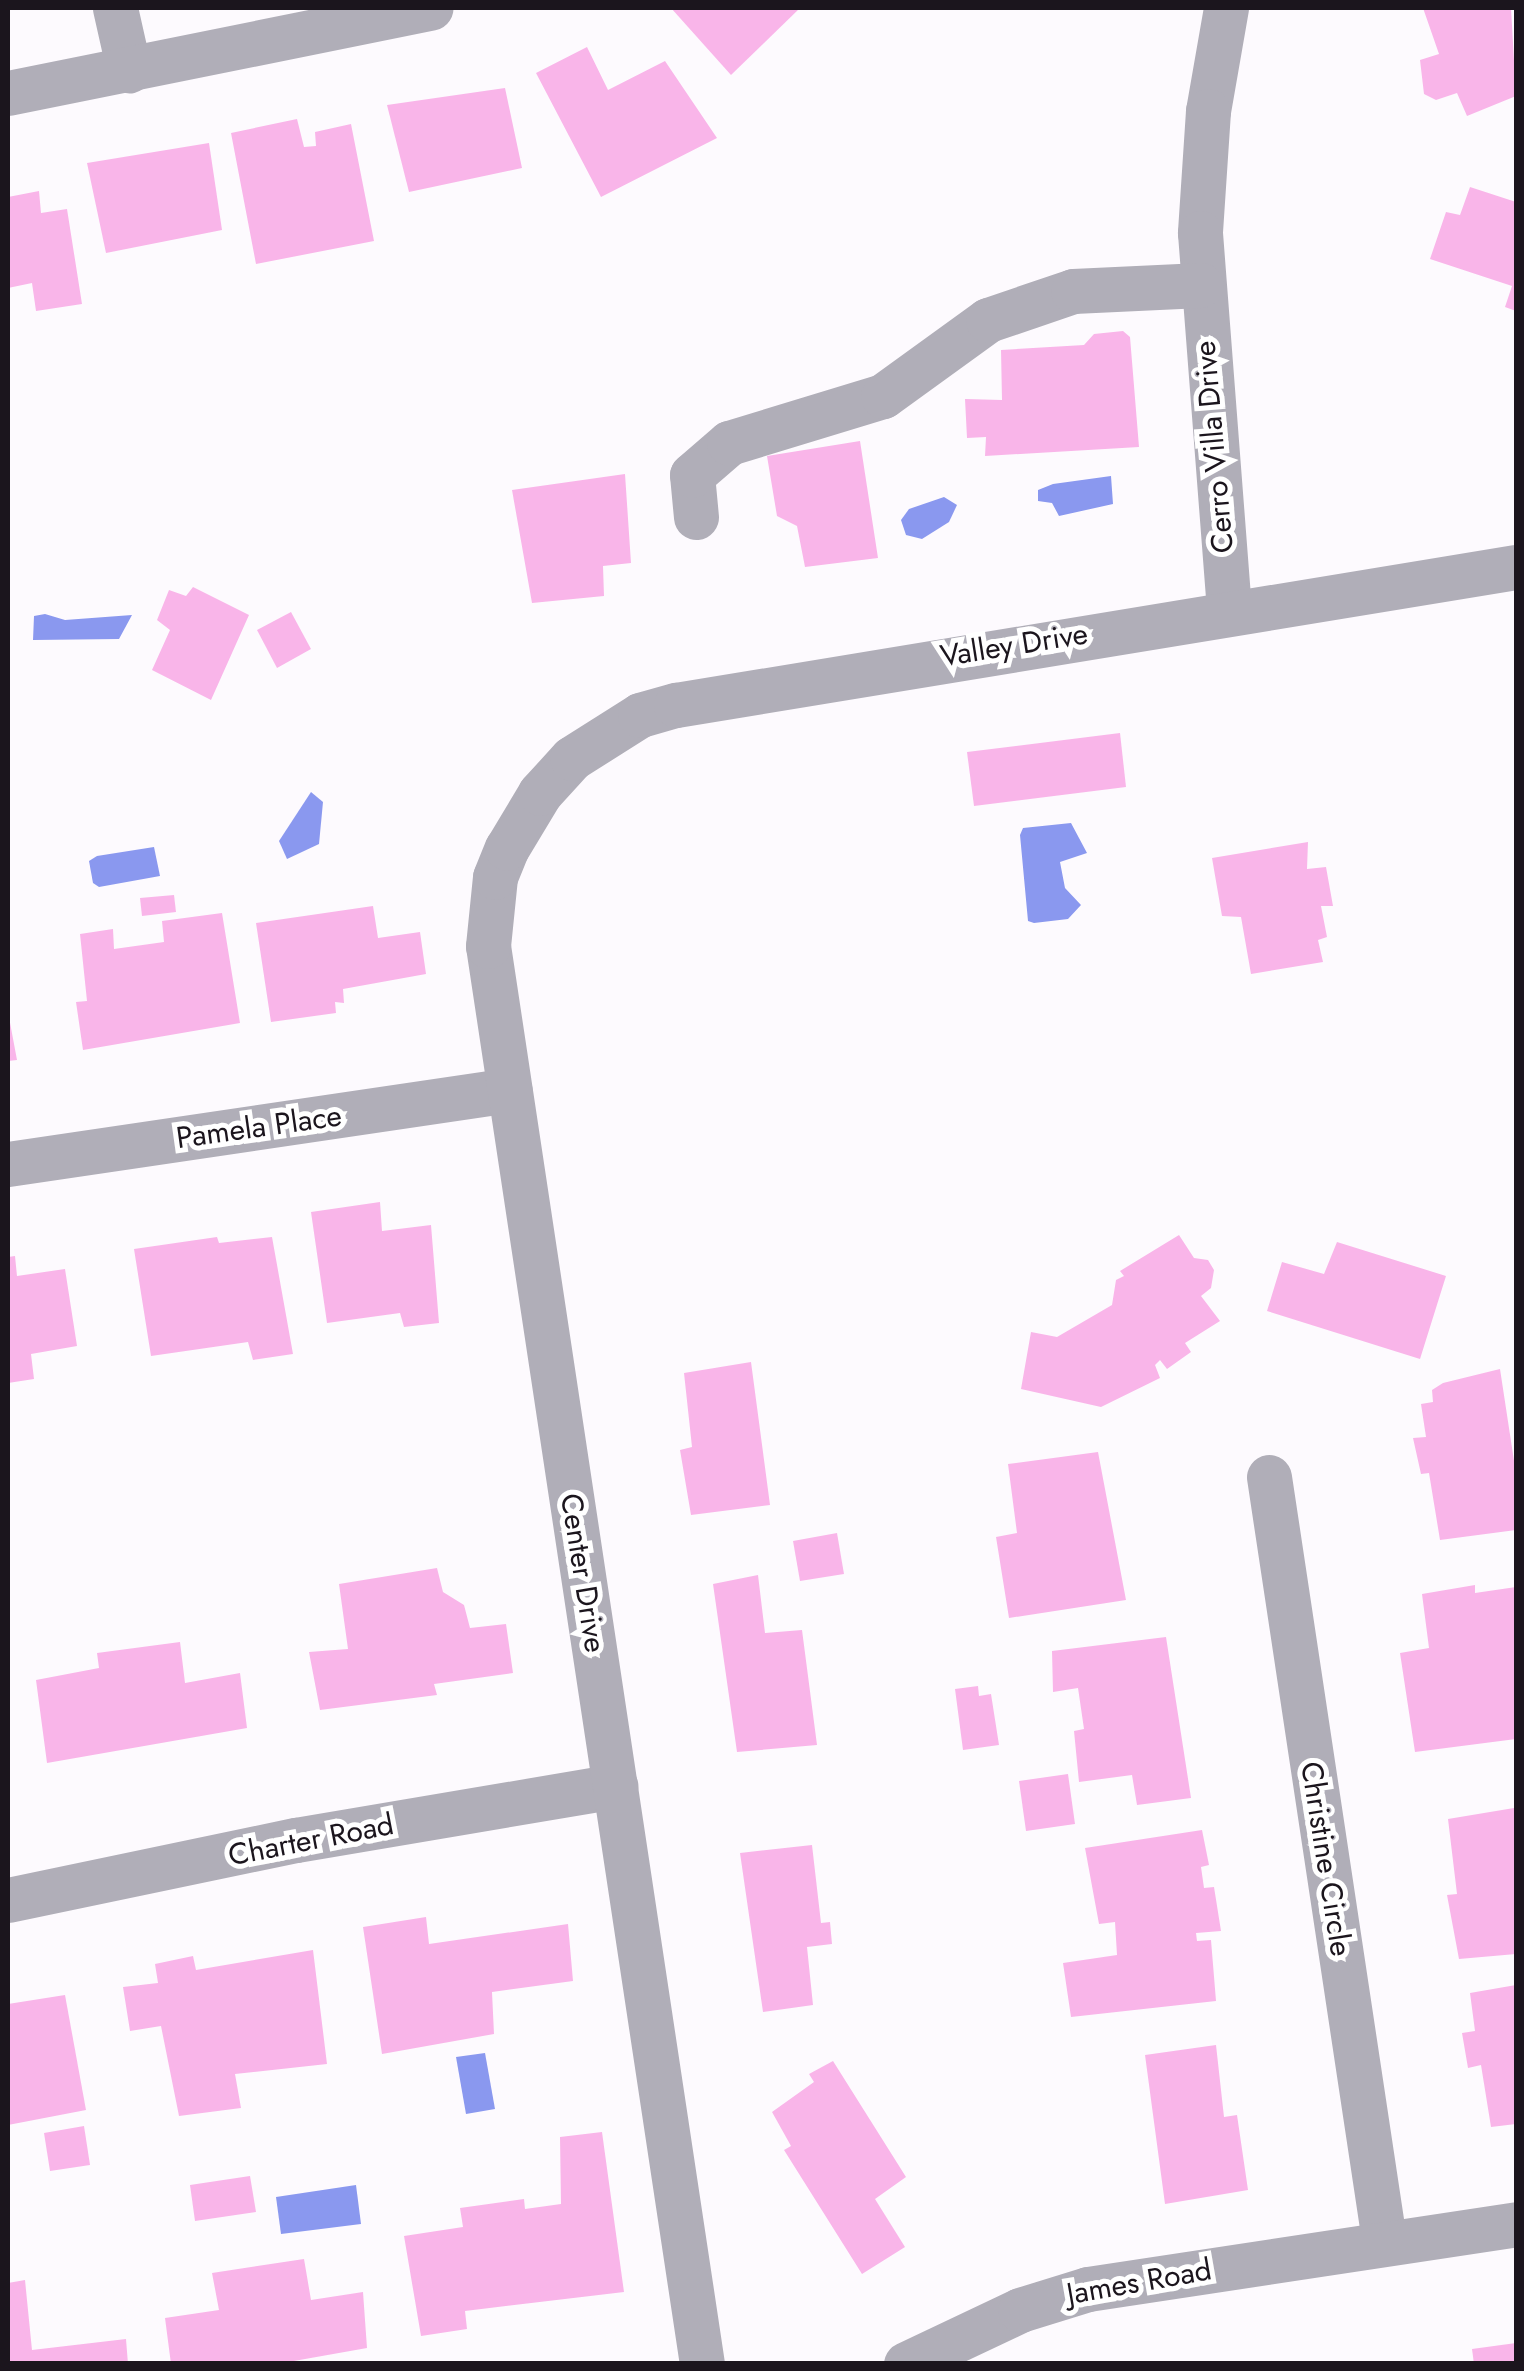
<!DOCTYPE html>
<style>
body{margin:0}
#map{position:relative;width:1524px;height:2371px;overflow:hidden;background:#fdfafe;font-family:Jost,sans-serif}
div>[style]{position:absolute}
[style*='--x']{left:calc(var(--x)*1px);top:calc(var(--y)*1px);width:calc(var(--w)*1px);rotate:calc(var(--a)*1deg)}
.water>*{inset:0;background:#8a98ef}
.building>*{inset:0;background:#f9b5e9}
.minor>*{height:45px;margin:-22.5px;padding:0 22.5px;transform-origin:22.5px;border-radius:22.5px;background:#b0aeb8}
span{translate:-50% -50%;white-space:nowrap;text-align:center;line-height:1.15;-webkit-text-stroke:10px #fff;paint-order:stroke}
.street-label{font-size:30px;color:#1b151d}
.frame{position:absolute;inset:0;border:10px solid #1b151d;pointer-events:none}
</style>
<div id="map">
<div class="water">
<div style="clip-path:polygon(1111px 476px,1113px 504px,1059px 516px,1052px 503px,1038px 501px,1038px 490px,1053px 484px)"></div>
<div style="clip-path:polygon(944px 497px,957px 505px,949px 522px,922px 539px,906px 535px,901px 520px,909px 509px)"></div>
<div style="clip-path:polygon(45px 614px,65px 620px,132px 615px,119px 639px,33px 640px,34px 616px)"></div>
<div style="clip-path:polygon(311px 792px,323px 802px,319px 844px,287px 859px,279px 841px)"></div>
<div style="clip-path:polygon(1071px 823px,1087px 853px,1060px 862px,1065px 888px,1081px 905px,1068px 919px,1034px 923px,1028px 921px,1020px 835px,1023px 828px)"></div>
<div style="clip-path:polygon(154px 847px,160px 876px,99px 887px,93px 883px,89px 861px,97px 856px)"></div>
<div style="clip-path:polygon(485px 2053px,495px 2109px,466px 2114px,456px 2057px)"></div>
<div style="clip-path:polygon(356px 2185px,361px 2224px,281px 2234px,276px 2197px)"></div>
</div>
<div class="building">
<div style="clip-path:polygon(671px 8px,800px 8px,731px 75px)"></div>
<div style="clip-path:polygon(1423px 8px,1511px 8px,1516px 96px,1467px 116px,1457px 93px,1436px 100px,1424px 94px,1420px 60px,1439px 54px)"></div>
<div style="clip-path:polygon(587px 47px,608px 90px,665px 61px,717px 138px,601px 197px,536px 73px)"></div>
<div style="clip-path:polygon(505px 88px,522px 168px,409px 192px,387px 105px)"></div>
<div style="clip-path:polygon(297px 119px,304px 147px,316px 146px,315px 132px,351px 124px,374px 241px,256px 264px,231px 133px)"></div>
<div style="clip-path:polygon(209px 143px,222px 230px,106px 253px,87px 163px)"></div>
<div style="clip-path:polygon(1470px 187px,1516px 202px,1516px 311px,1505px 307px,1512px 286px,1430px 259px,1446px 212px,1460px 215px)"></div>
<div style="clip-path:polygon(39px 191px,41px 213px,67px 209px,82px 304px,36px 311px,32px 283px,8px 288px,8px 197px)"></div>
<div style="clip-path:polygon(1123px 331px,1130px 337px,1139px 447px,985px 456px,986px 437px,967px 438px,965px 399px,1002px 400px,1001px 350px,1084px 345px,1094px 334px)"></div>
<div style="clip-path:polygon(860px 441px,878px 558px,805px 567px,797px 526px,777px 516px,767px 456px)"></div>
<div style="clip-path:polygon(625px 474px,631px 563px,603px 566px,604px 596px,532px 603px,512px 490px)"></div>
<div style="clip-path:polygon(193px 587px,249px 615px,211px 700px,152px 670px,170px 630px,157px 620px,169px 590px,186px 596px)"></div>
<div style="clip-path:polygon(291px 612px,311px 649px,277px 668px,257px 630px)"></div>
<div style="clip-path:polygon(1120px 733px,1126px 787px,974px 806px,967px 752px)"></div>
<div style="clip-path:polygon(1308px 842px,1307px 869px,1326px 867px,1333px 906px,1321px 906px,1327px 937px,1318px 940px,1323px 962px,1251px 974px,1241px 917px,1222px 916px,1212px 858px)"></div>
<div style="clip-path:polygon(174px 895px,176px 912px,142px 916px,140px 898px)"></div>
<div style="clip-path:polygon(373px 906px,378px 938px,420px 932px,426px 974px,343px 989px,344px 1003px,335px 1002px,336px 1013px,271px 1022px,256px 923px)"></div>
<div style="clip-path:polygon(222px 913px,240px 1023px,83px 1050px,76px 1002px,87px 1001px,80px 934px,113px 929px,114px 949px,164px 942px,162px 921px)"></div>
<div style="clip-path:polygon(8px 1012px,17px 1060px,8px 1061px)"></div>
<div style="clip-path:polygon(380px 1202px,382px 1231px,431px 1225px,439px 1323px,404px 1327px,400px 1313px,327px 1323px,311px 1212px)"></div>
<div style="clip-path:polygon(1179px 1235px,1194px 1258px,1208px 1260px,1214px 1270px,1211px 1288px,1201px 1296px,1220px 1321px,1185px 1343px,1191px 1352px,1167px 1369px,1160px 1360px,1155px 1365px,1160px 1378px,1101px 1407px,1021px 1389px,1031px 1332px,1057px 1337px,1112px 1305px,1116px 1280px,1124px 1276px,1120px 1271px)"></div>
<div style="clip-path:polygon(217px 1237px,219px 1243px,272px 1237px,293px 1354px,253px 1360px,248px 1342px,151px 1356px,134px 1249px)"></div>
<div style="clip-path:polygon(1337px 1242px,1446px 1276px,1420px 1359px,1267px 1311px,1282px 1262px,1324px 1274px)"></div>
<div style="clip-path:polygon(15px 1256px,17px 1276px,65px 1269px,77px 1346px,31px 1354px,34px 1379px,8px 1383px,8px 1257px)"></div>
<div style="clip-path:polygon(751px 1362px,770px 1505px,691px 1515px,680px 1450px,692px 1447px,684px 1373px)"></div>
<div style="clip-path:polygon(1500px 1369px,1516px 1474px,1516px 1530px,1440px 1540px,1429px 1473px,1421px 1474px,1413px 1438px,1426px 1437px,1421px 1404px,1433px 1402px,1432px 1390px,1443px 1383px)"></div>
<div style="clip-path:polygon(1098px 1452px,1126px 1600px,1009px 1618px,996px 1537px,1017px 1533px,1008px 1464px)"></div>
<div style="clip-path:polygon(837px 1533px,844px 1574px,800px 1581px,793px 1541px)"></div>
<div style="clip-path:polygon(437px 1568px,443px 1592px,464px 1605px,470px 1628px,506px 1624px,513px 1673px,434px 1684px,437px 1695px,320px 1710px,309px 1652px,348px 1649px,339px 1584px)"></div>
<div style="clip-path:polygon(758px 1575px,765px 1633px,802px 1630px,817px 1745px,737px 1752px,713px 1584px)"></div>
<div style="clip-path:polygon(1475px 1585px,1475px 1593px,1516px 1587px,1516px 1739px,1415px 1752px,1400px 1653px,1429px 1648px,1422px 1594px)"></div>
<div style="clip-path:polygon(1166px 1637px,1191px 1798px,1137px 1805px,1132px 1775px,1079px 1782px,1074px 1731px,1084px 1729px,1078px 1688px,1053px 1692px,1052px 1651px)"></div>
<div style="clip-path:polygon(180px 1642px,185px 1683px,240px 1673px,247px 1728px,47px 1763px,36px 1680px,99px 1668px,97px 1653px)"></div>
<div style="clip-path:polygon(978px 1686px,979px 1696px,991px 1694px,999px 1745px,963px 1750px,955px 1689px)"></div>
<div style="clip-path:polygon(1068px 1774px,1075px 1824px,1026px 1831px,1019px 1781px)"></div>
<div style="clip-path:polygon(1514px 1808px,1516px 1954px,1459px 1959px,1447px 1895px,1457px 1894px,1448px 1819px)"></div>
<div style="clip-path:polygon(1202px 1830px,1209px 1865px,1201px 1867px,1204px 1888px,1214px 1887px,1221px 1931px,1196px 1933px,1197px 1941px,1211px 1940px,1216px 2001px,1071px 2017px,1063px 1963px,1117px 1955px,1115px 1922px,1099px 1924px,1085px 1848px)"></div>
<div style="clip-path:polygon(812px 1845px,821px 1923px,830px 1922px,832px 1944px,807px 1947px,813px 2005px,763px 2012px,740px 1853px)"></div>
<div style="clip-path:polygon(426px 1917px,429px 1944px,568px 1924px,573px 1981px,492px 1992px,494px 2034px,382px 2054px,363px 1927px)"></div>
<div style="clip-path:polygon(313px 1950px,327px 2064px,235px 2074px,241px 2108px,179px 2116px,161px 2026px,130px 2031px,123px 1987px,158px 1983px,155px 1964px,193px 1956px,196px 1970px)"></div>
<div style="clip-path:polygon(1516px 1985px,1516px 2124px,1491px 2127px,1481px 2065px,1468px 2068px,1462px 2033px,1475px 2031px,1470px 1993px)"></div>
<div style="clip-path:polygon(65px 1995px,86px 2110px,8px 2125px,8px 2004px)"></div>
<div style="clip-path:polygon(1216px 2045px,1224px 2117px,1237px 2115px,1248px 2190px,1165px 2204px,1145px 2055px)"></div>
<div style="clip-path:polygon(833px 2061px,906px 2177px,875px 2199px,905px 2247px,862px 2274px,784px 2150px,791px 2146px,772px 2112px,814px 2082px,809px 2074px)"></div>
<div style="clip-path:polygon(84px 2126px,90px 2165px,50px 2171px,44px 2133px)"></div>
<div style="clip-path:polygon(602px 2132px,624px 2292px,465px 2311px,467px 2329px,421px 2336px,404px 2236px,463px 2227px,460px 2208px,524px 2199px,525px 2209px,561px 2204px,560px 2137px)"></div>
<div style="clip-path:polygon(250px 2176px,256px 2212px,195px 2221px,190px 2185px)"></div>
<div style="clip-path:polygon(304px 2259px,311px 2300px,363px 2292px,367px 2348px,277px 2364px,171px 2364px,165px 2318px,219px 2310px,212px 2273px)"></div>
<div style="clip-path:polygon(25px 2280px,32px 2350px,126px 2339px,128px 2364px,8px 2364px,8px 2283px)"></div>
<div style="clip-path:polygon(1516px 2343px,1516px 2364px,1474px 2364px,1472px 2349px)"></div>
</div>
<div class="minor">
<div style="--x:115;--y:8;--w:64;--a:77.3"></div>
<div style="--x:1226;--y:8;--w:105;--a:99.9"></div>
<div style="--x:1208;--y:111;--w:122;--a:93.8"></div>
<div style="--x:1200;--y:233;--w:378;--a:85.6"></div>
<div style="--x:8;--y:93;--w:431;--a:-11.4"></div>
<div style="--x:696;--y:517;--w:42;--a:-95.4"></div>
<div style="--x:692;--y:475;--w:49;--a:-40.9"></div>
<div style="--x:729;--y:443;--w:161;--a:-17"></div>
<div style="--x:883;--y:396;--w:130;--a:-35.9"></div>
<div style="--x:988;--y:320;--w:90;--a:-18.8"></div>
<div style="--x:1073;--y:291;--w:128;--a:-2.7"></div>
<div style="--x:8;--y:1164;--w:507;--a:-8.39"></div>
<div style="--x:1269;--y:1477;--w:772;--a:81.43"></div>
<div style="--x:8;--y:1900;--w:294;--a:-11.8"></div>
<div style="--x:296;--y:1840;--w:324;--a:-9.6"></div>
<div style="--x:702;--y:2364;--w:1434;--a:-98.58"></div>
<div style="--x:488;--y:946;--w:69;--a:-84.2"></div>
<div style="--x:495;--y:877;--w:31;--a:-68"></div>
<div style="--x:507;--y:848;--w:64;--a:-59"></div>
<div style="--x:540;--y:793;--w:47;--a:-47.6"></div>
<div style="--x:572;--y:758;--w:80;--a:-32.3"></div>
<div style="--x:640;--y:715;--w:37;--a:-16"></div>
<div style="--x:676;--y:705;--w:851;--a:-9.33"></div>
<div style="--x:906;--y:2364;--w:126;--a:-25.3"></div>
<div style="--x:1020;--y:2310;--w:71;--a:-17.2"></div>
<div style="--x:1088;--y:2289;--w:433;--a:-8.6"></div>
</div>
<div class="street-label">
<span style="left:1214px;top:447px;rotate:-95deg">Cerro Villa Drive</span>
<span style="left:1014px;top:645px;rotate:-9deg">Valley Drive</span>
<span style="left:259px;top:1127px;rotate:-8deg">Pamela Place</span>
<span style="left:583px;top:1573px;rotate:81deg">Center Drive</span>
<span style="left:311px;top:1840px;rotate:-11deg">Charter Road</span>
<span style="left:1326px;top:1859px;rotate:81deg">Christine Circle</span>
<span style="left:1139px;top:2282px;rotate:-10deg">James Road</span>
</div>
<div class="frame"></div>
</div>
